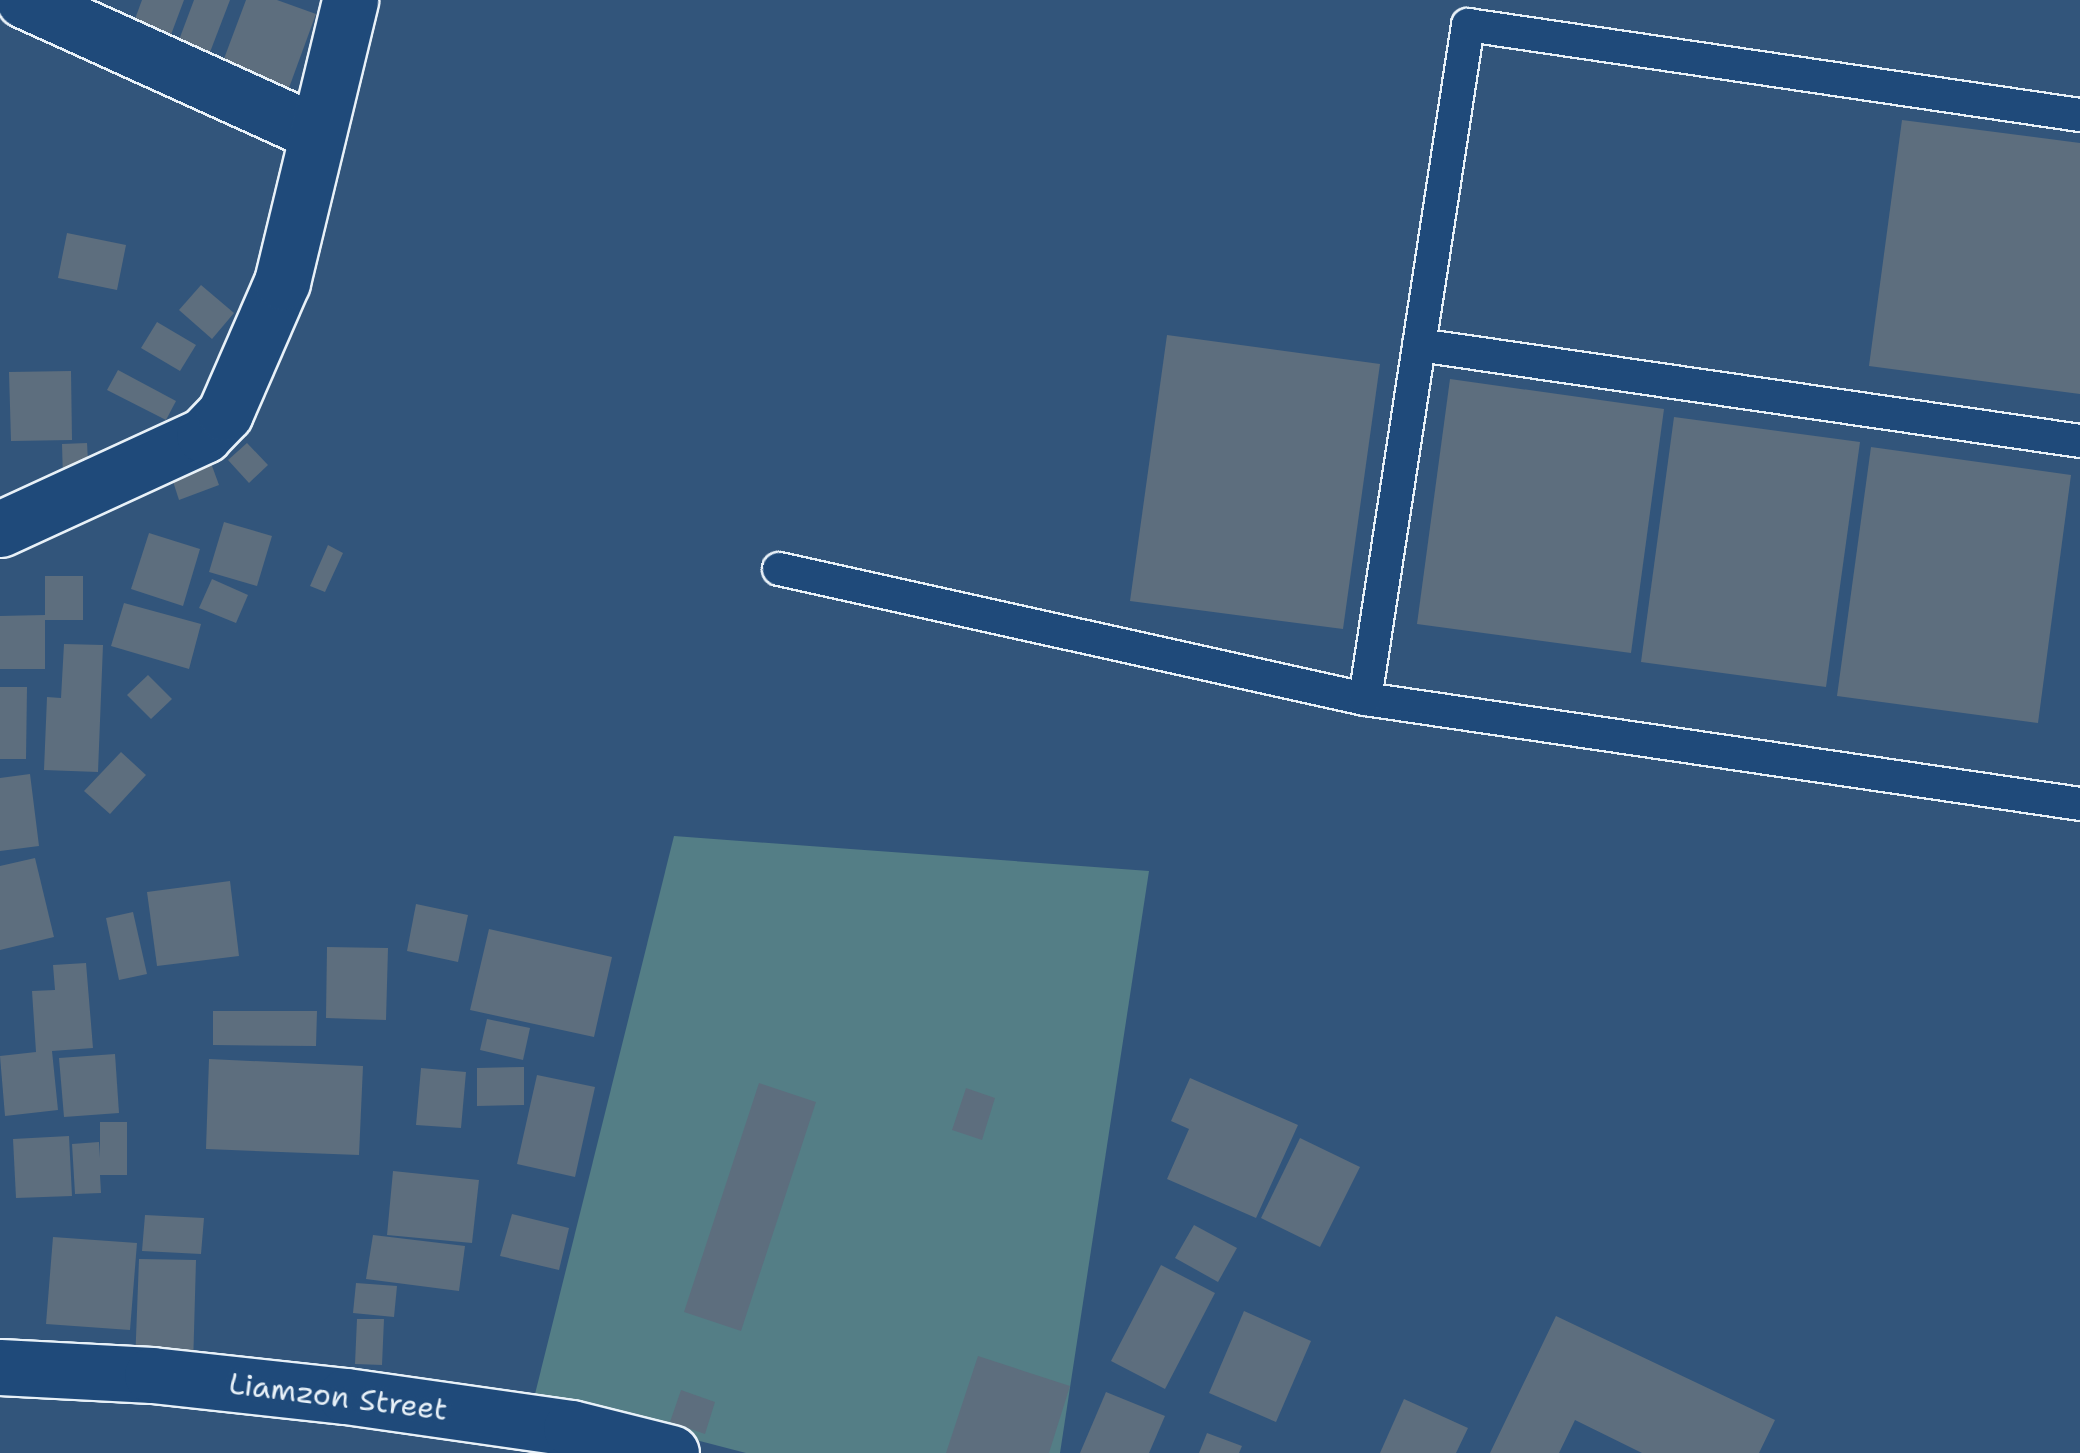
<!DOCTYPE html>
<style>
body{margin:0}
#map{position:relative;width:2080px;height:1453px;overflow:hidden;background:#32557b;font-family:"Shantell Sans",sans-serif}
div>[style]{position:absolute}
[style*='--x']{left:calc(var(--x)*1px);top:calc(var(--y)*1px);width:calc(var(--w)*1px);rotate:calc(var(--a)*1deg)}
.green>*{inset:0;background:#547e86}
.building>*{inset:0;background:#5d6e7e}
.roads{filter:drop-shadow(2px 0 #e8f1f8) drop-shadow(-2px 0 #e8f1f8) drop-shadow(0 2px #e8f1f8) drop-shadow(0 -2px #e8f1f8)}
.lane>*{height:32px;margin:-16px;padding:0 16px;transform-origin:16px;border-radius:16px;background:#1f4a7a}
.street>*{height:55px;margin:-27.5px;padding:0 27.5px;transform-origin:27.5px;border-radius:27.5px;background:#1f4a7a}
span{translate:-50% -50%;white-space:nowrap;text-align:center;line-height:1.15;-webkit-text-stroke:10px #1f4a7a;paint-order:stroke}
.street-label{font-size:30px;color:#e8f1f8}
</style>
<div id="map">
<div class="green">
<div style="clip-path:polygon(674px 836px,1149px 871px,1060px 1453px,746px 1453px,534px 1398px)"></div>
</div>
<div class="building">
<div style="clip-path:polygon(142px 0,184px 0,169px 40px,132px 27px)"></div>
<div style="clip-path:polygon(194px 0,230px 0,207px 60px,176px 48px)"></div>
<div style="clip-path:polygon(246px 0,277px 0,316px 14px,286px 96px,219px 72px)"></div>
<div style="clip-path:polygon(1902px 120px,2080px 143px,2080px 394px,1869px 366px)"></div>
<div style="clip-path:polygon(67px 233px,126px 245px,117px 290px,58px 278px)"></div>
<div style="clip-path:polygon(201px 285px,234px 313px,212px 339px,179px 310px)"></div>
<div style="clip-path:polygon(157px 322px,196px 345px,180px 371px,141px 348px)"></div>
<div style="clip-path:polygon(1167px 335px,1380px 364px,1343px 629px,1130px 601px)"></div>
<div style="clip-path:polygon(118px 370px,176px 401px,166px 420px,107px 390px)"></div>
<div style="clip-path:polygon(71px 371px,72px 440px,11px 441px,9px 372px)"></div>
<div style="clip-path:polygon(1450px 379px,1664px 409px,1631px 653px,1417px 624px)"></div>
<div style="clip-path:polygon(1674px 417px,1860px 442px,1826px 687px,1641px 662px)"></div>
<div style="clip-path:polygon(87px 443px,89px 478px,63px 479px,62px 444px)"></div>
<div style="clip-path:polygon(247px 443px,268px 465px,249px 483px,228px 460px)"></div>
<div style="clip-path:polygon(1871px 447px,2071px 475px,2038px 723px,1837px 696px)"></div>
<div style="clip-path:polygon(208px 455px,219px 485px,179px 500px,169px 469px)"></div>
<div style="clip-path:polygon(224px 522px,272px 536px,257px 586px,209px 572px)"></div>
<div style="clip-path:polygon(149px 533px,200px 549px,183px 606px,131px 589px)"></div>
<div style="clip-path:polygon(328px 545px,343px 553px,325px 592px,310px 586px)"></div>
<div style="clip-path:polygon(45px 576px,83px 576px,83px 620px,45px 620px,45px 669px,0 669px,0 616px,45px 615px)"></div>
<div style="clip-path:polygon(212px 579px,248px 595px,236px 623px,199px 608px)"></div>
<div style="clip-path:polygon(124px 603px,201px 624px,189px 669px,111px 646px)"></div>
<div style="clip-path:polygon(64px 644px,103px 645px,98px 772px,44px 770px,47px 697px,61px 698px)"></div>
<div style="clip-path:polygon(148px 675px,172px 699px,151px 719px,127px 695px)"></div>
<div style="clip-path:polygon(0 687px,27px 687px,26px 759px,0 759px)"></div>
<div style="clip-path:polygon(121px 752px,146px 775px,110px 814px,84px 791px)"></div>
<div style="clip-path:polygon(30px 774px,39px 846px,0 851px,0 778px)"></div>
<div style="clip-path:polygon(35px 858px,54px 937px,0 950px,0 866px)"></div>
<div style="clip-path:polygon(230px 881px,239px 956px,157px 966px,147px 892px)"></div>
<div style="clip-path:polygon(416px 904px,468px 915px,458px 962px,407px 951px)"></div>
<div style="clip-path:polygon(133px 912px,147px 974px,119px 980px,106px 918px)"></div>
<div style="clip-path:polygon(489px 929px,612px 957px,594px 1037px,470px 1010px)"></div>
<div style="clip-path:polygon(327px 947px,388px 948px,386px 1020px,326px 1018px)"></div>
<div style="clip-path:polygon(86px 963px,93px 1048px,52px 1051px,58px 1110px,5px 1116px,0 1056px,36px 1052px,32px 991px,55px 990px,53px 965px)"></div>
<div style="clip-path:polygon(213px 1011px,317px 1011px,316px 1046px,213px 1045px)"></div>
<div style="clip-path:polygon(487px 1019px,530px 1028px,523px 1060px,480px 1050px)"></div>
<div style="clip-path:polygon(115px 1054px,119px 1113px,64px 1117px,59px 1058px)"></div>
<div style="clip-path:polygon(209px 1059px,363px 1066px,359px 1155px,206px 1149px)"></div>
<div style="clip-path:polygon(524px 1067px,524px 1105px,477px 1106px,477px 1068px)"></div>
<div style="clip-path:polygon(421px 1068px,466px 1072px,461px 1128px,416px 1125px)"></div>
<div style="clip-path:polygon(537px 1075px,595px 1087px,575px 1177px,517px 1164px)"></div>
<div style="clip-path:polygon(1190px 1078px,1298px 1125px,1256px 1218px,1167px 1179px,1189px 1129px,1171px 1121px)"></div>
<div style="clip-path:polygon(759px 1083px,816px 1102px,741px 1331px,684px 1312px)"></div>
<div style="clip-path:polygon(966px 1088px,995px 1098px,982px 1140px,952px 1130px)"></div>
<div style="clip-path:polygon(100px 1122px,127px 1122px,127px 1175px,100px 1175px,101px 1193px,75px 1194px,72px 1144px,99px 1142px,100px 1158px)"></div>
<div style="clip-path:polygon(69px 1136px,72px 1196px,16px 1198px,13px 1139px)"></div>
<div style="clip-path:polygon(1300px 1138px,1360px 1167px,1320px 1247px,1261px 1218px)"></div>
<div style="clip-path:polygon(393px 1171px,479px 1180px,472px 1243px,387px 1235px)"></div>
<div style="clip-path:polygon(512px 1214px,569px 1228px,559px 1270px,500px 1256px)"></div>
<div style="clip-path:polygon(145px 1215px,204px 1218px,201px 1254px,142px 1251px)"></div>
<div style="clip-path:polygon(1194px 1225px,1237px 1248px,1218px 1282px,1175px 1258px)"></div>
<div style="clip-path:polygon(373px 1235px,465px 1246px,459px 1291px,366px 1279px)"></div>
<div style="clip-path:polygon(53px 1237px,137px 1243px,130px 1330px,46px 1324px)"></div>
<div style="clip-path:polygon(139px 1259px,196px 1260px,193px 1367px,135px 1364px)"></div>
<div style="clip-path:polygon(1161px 1265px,1215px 1293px,1165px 1389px,1111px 1361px)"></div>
<div style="clip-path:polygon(356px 1283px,397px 1286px,394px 1317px,353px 1313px)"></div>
<div style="clip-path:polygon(1244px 1311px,1311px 1341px,1276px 1422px,1209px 1393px)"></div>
<div style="clip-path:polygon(1556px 1316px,1775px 1420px,1759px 1453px,1642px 1453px,1575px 1420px,1559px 1453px,1490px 1453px)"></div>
<div style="clip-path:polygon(357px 1319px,384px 1319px,382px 1365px,355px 1364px)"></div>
<div style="clip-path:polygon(978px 1356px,1070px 1386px,1049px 1453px,946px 1453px)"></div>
<div style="clip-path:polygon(681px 1390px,715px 1402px,705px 1434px,670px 1422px)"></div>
<div style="clip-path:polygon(1106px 1392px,1165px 1416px,1149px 1453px,1080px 1453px)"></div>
<div style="clip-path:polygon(1404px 1399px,1468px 1428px,1456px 1453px,1380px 1453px)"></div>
<div style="clip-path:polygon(1207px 1433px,1242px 1446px,1239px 1453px,1199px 1453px)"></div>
</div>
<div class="roads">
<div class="lane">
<div style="--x:1419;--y:345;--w:668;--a:8.26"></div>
<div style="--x:779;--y:569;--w:600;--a:12.51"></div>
<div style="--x:1365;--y:699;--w:723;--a:8.35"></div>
<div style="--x:1365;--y:699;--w:682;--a:-81.31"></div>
<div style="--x:1468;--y:25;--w:619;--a:8.37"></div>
</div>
<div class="street">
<div style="--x:24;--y:0;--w:322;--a:24.4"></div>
<div style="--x:0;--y:529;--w:225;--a:-24.7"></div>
<div style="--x:204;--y:435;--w:30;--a:-46"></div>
<div style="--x:225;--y:413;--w:143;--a:-66.5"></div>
<div style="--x:282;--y:282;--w:290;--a:-76.4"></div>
<div style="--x:0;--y:1367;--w:152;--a:3"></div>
<div style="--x:152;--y:1375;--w:195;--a:6.2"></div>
<div style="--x:346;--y:1396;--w:227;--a:8.1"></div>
<div style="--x:571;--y:1428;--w:103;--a:14"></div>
</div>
</div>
<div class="street-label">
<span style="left:338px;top:1397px;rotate:7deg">Liamzon Street</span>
</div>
</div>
